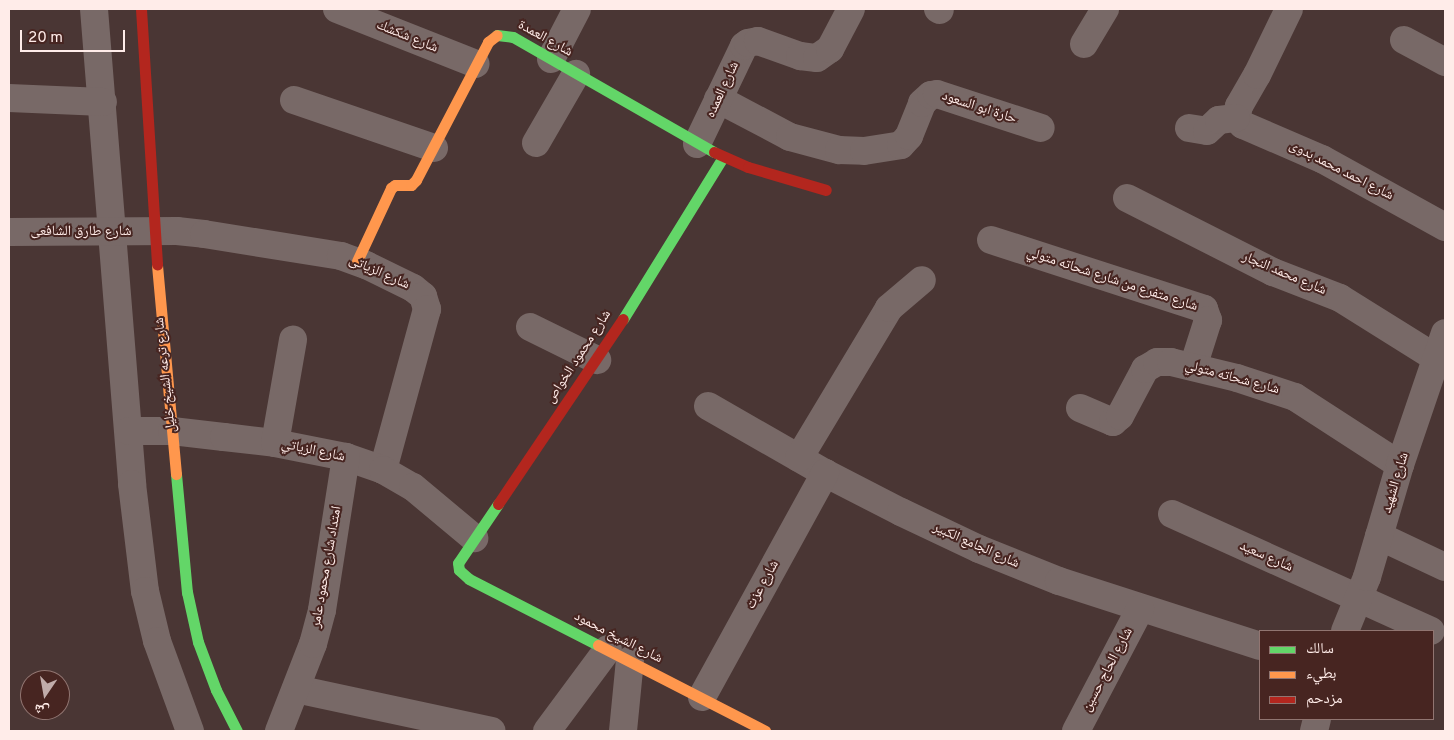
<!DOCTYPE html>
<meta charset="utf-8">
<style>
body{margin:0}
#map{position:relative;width:1454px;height:740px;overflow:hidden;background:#4a3634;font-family:Overpass,"Noto Naskh Arabic",sans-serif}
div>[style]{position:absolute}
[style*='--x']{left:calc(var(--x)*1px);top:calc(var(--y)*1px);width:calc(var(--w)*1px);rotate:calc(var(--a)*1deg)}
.street>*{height:28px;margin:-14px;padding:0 14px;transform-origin:14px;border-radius:14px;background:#786967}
.fast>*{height:11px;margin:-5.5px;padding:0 5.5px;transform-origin:5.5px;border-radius:5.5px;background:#63d668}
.slow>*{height:11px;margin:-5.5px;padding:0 5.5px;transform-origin:5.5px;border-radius:5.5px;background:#ff974d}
.jam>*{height:11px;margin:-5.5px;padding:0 5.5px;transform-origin:5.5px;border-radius:5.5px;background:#b3261e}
span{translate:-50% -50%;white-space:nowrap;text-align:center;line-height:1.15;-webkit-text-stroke:4px #472521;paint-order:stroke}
.street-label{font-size:14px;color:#ffece9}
.frame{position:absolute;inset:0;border:10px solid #ffece9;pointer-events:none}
.legend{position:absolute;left:1259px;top:630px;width:175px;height:90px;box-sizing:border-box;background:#472521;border:1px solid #917571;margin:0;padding:6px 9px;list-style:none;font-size:15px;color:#ffece9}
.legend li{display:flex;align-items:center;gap:10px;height:25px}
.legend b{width:25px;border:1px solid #917571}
.north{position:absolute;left:20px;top:670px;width:50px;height:50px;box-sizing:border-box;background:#472521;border:1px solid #917571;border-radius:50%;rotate:192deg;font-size:14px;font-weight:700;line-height:20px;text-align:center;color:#ffece9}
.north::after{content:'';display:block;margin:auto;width:18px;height:22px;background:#c0acaa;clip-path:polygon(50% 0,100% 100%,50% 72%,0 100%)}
.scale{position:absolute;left:20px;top:30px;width:105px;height:22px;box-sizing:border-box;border:2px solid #ffece9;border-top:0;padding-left:6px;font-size:15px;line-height:18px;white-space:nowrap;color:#ffece9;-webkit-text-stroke:4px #472521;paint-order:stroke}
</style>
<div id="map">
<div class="street">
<div style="--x:94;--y:9;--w:477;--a:85.4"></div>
<div style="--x:132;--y:484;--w:108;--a:83.1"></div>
<div style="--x:145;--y:591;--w:51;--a:76.5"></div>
<div style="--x:157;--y:641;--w:96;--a:69.9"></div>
<div style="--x:337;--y:9;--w:149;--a:21.6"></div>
<div style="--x:938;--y:9;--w:2;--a:27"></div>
<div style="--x:1404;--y:40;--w:47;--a:28.2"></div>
<div style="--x:1084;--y:44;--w:41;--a:-59"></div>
<div style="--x:551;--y:59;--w:56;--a:-62.5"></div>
<div style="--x:9;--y:98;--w:94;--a:2.4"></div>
<div style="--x:718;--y:99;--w:81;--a:27.8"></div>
<div style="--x:790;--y:137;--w:51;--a:14.9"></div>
<div style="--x:839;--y:150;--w:25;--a:2"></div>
<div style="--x:864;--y:151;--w:37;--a:-9"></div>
<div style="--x:901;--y:145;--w:12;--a:-48"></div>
<div style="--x:909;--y:136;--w:35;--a:-68"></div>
<div style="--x:922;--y:103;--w:12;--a:-42"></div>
<div style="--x:931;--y:95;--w:6;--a:-9"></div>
<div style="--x:937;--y:94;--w:109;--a:18.1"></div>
<div style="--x:294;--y:100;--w:148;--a:18.9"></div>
<div style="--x:1236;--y:118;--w:10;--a:45"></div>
<div style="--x:1243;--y:125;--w:86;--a:23.3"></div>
<div style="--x:1322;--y:159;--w:141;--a:28.9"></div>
<div style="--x:1236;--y:118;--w:12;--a:-76"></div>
<div style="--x:1239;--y:106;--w:36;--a:-60"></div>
<div style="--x:1257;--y:75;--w:73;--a:-64.1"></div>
<div style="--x:1189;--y:128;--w:18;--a:9"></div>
<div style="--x:1207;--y:131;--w:16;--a:-43"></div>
<div style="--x:1219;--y:120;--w:17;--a:-7"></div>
<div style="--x:536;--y:143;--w:80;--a:-59.9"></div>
<div style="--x:697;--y:144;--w:109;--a:-64.4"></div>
<div style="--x:744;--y:46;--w:5;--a:-37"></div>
<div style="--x:748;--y:43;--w:10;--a:-11"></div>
<div style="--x:758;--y:41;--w:45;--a:19.7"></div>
<div style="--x:800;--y:56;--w:17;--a:7"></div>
<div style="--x:817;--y:58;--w:16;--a:-35"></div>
<div style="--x:830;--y:49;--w:45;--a:-62.3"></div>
<div style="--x:1127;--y:198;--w:164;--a:26.9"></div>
<div style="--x:1273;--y:272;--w:72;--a:21.2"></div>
<div style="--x:1340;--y:298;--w:113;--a:32"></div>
<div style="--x:9;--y:232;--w:168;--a:-0.3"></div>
<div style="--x:177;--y:231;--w:27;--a:6"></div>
<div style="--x:204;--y:234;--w:139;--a:9.1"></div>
<div style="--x:341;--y:256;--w:27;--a:20"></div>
<div style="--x:366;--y:265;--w:52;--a:26.1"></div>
<div style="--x:413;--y:288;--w:13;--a:39"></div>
<div style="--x:423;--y:296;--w:14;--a:73"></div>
<div style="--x:427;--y:309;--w:167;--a:105.3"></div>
<div style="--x:991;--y:240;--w:224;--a:17.9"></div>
<div style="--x:1204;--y:309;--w:12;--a:70"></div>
<div style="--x:1208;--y:320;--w:49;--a:107.7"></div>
<div style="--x:530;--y:327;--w:75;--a:26.2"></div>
<div style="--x:708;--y:406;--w:135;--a:29.8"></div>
<div style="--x:825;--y:473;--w:85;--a:27.2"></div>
<div style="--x:901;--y:512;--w:86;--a:25.4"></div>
<div style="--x:979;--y:549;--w:86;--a:21.8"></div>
<div style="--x:1059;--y:581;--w:211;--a:17.9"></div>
<div style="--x:1080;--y:408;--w:36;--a:23"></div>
<div style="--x:1113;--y:422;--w:9;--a:-41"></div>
<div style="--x:1120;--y:416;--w:53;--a:-62"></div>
<div style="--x:1145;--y:369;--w:14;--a:-30"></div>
<div style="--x:1157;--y:362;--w:14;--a:0"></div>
<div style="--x:1171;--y:362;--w:68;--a:13.6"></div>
<div style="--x:1237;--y:378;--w:61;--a:18.1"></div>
<div style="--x:1295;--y:397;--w:125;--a:32.9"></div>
<div style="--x:129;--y:431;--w:43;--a:0"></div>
<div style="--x:172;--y:431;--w:52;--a:6.6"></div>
<div style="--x:224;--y:437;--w:51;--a:6.7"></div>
<div style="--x:275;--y:443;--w:72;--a:11.2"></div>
<div style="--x:346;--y:457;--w:39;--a:19"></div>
<div style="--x:383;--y:470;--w:34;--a:30"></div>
<div style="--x:413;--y:487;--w:80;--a:39.9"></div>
<div style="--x:275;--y:443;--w:105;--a:-80.1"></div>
<div style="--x:799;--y:458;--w:175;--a:-59"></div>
<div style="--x:889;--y:308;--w:43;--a:-40.3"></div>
<div style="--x:1172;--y:514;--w:284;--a:24.3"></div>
<div style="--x:1379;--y:536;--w:73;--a:25.2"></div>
<div style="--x:1345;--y:631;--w:58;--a:-67.8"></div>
<div style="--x:1367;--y:577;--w:117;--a:-73.6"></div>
<div style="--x:1400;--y:465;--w:139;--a:-71.2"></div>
<div style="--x:296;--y:689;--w:200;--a:12.1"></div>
<div style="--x:702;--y:697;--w:256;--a:-61.2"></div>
<div style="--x:279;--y:731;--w:93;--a:-68.7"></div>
<div style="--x:313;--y:644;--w:35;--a:-75"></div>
<div style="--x:322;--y:610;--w:155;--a:-81.1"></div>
<div style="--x:547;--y:731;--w:102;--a:-53.4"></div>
<div style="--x:623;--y:731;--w:71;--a:-84.4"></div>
<div style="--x:1076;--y:731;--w:138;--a:-62.3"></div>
<div style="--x:1314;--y:731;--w:12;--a:-76"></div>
</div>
<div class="fast">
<div style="--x:497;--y:35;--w:16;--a:7"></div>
<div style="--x:513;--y:37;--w:232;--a:29.8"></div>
<div style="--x:623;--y:319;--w:190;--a:-58.3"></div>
<div style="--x:176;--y:474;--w:119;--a:84.7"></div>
<div style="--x:187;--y:592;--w:51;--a:77.6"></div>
<div style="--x:198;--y:642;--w:51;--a:69.4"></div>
<div style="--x:216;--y:690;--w:46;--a:62.9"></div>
<div style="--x:498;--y:504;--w:71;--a:124.1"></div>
<div style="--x:458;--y:563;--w:7;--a:82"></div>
<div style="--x:459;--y:570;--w:13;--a:42"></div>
<div style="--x:469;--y:579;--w:145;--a:27.1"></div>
</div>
<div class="slow">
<div style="--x:357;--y:261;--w:81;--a:-65"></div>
<div style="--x:391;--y:188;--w:5;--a:-37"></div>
<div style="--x:395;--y:185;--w:16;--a:0"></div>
<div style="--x:411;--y:185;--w:7;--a:-45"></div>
<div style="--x:416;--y:180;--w:156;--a:-62.4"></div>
<div style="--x:488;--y:42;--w:11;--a:-38"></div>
<div style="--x:157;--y:265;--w:210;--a:84.8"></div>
<div style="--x:598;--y:645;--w:188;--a:27.2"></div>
</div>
<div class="jam">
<div style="--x:141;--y:9;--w:256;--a:86.4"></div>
<div style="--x:714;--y:152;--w:37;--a:24"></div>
<div style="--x:748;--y:167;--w:81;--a:16.4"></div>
<div style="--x:498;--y:504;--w:223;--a:-56"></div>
</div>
<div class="street-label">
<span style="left:407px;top:37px;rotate:22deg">شارع شكشك</span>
<span style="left:545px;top:39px;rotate:29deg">شارع العمدة</span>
<span style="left:723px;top:90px;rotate:-65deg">شارع العمده</span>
<span style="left:979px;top:108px;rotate:18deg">حارة ابو السعود</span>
<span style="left:1341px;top:171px;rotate:27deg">شارع احمد محمد بدوى</span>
<span style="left:81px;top:232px">شارع طارق الشافعى</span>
<span style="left:379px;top:273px;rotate:24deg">شارع الزياتى</span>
<span style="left:1284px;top:274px;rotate:23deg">شارع محمد النجار</span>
<span style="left:1112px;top:280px;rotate:18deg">شارع متفرع من شارع شحاته متولي</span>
<span style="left:579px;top:357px;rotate:-57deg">شارع محمود الخواص</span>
<span style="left:166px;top:375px;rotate:-96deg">شارع ترعه الشيخ خليل</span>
<span style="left:1232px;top:378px;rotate:15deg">شارع شحاته متولي</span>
<span style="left:313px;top:451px;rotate:12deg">شارع الزياتي</span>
<span style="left:1396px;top:483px;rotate:-73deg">شارع الشهيد</span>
<span style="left:976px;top:546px;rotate:24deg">شارع الجامع الكبير</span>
<span style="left:1266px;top:557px;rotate:24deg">شارع سعيد</span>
<span style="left:327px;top:567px;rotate:-80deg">امتداد شارع محمود عامر</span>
<span style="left:763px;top:585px;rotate:-61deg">شارع عزت</span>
<span style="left:618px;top:638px;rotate:27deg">شارع الشيخ محمود</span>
<span style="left:1108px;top:670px;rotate:-62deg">شارع الحاج حسين</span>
</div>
<div class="frame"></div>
<ul class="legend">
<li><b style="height:6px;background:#63d668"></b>سالك</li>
<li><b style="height:6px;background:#ff974d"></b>بطيء</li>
<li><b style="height:6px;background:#b3261e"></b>مزدحم</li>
</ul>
<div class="north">ش</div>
<div class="scale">20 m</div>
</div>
